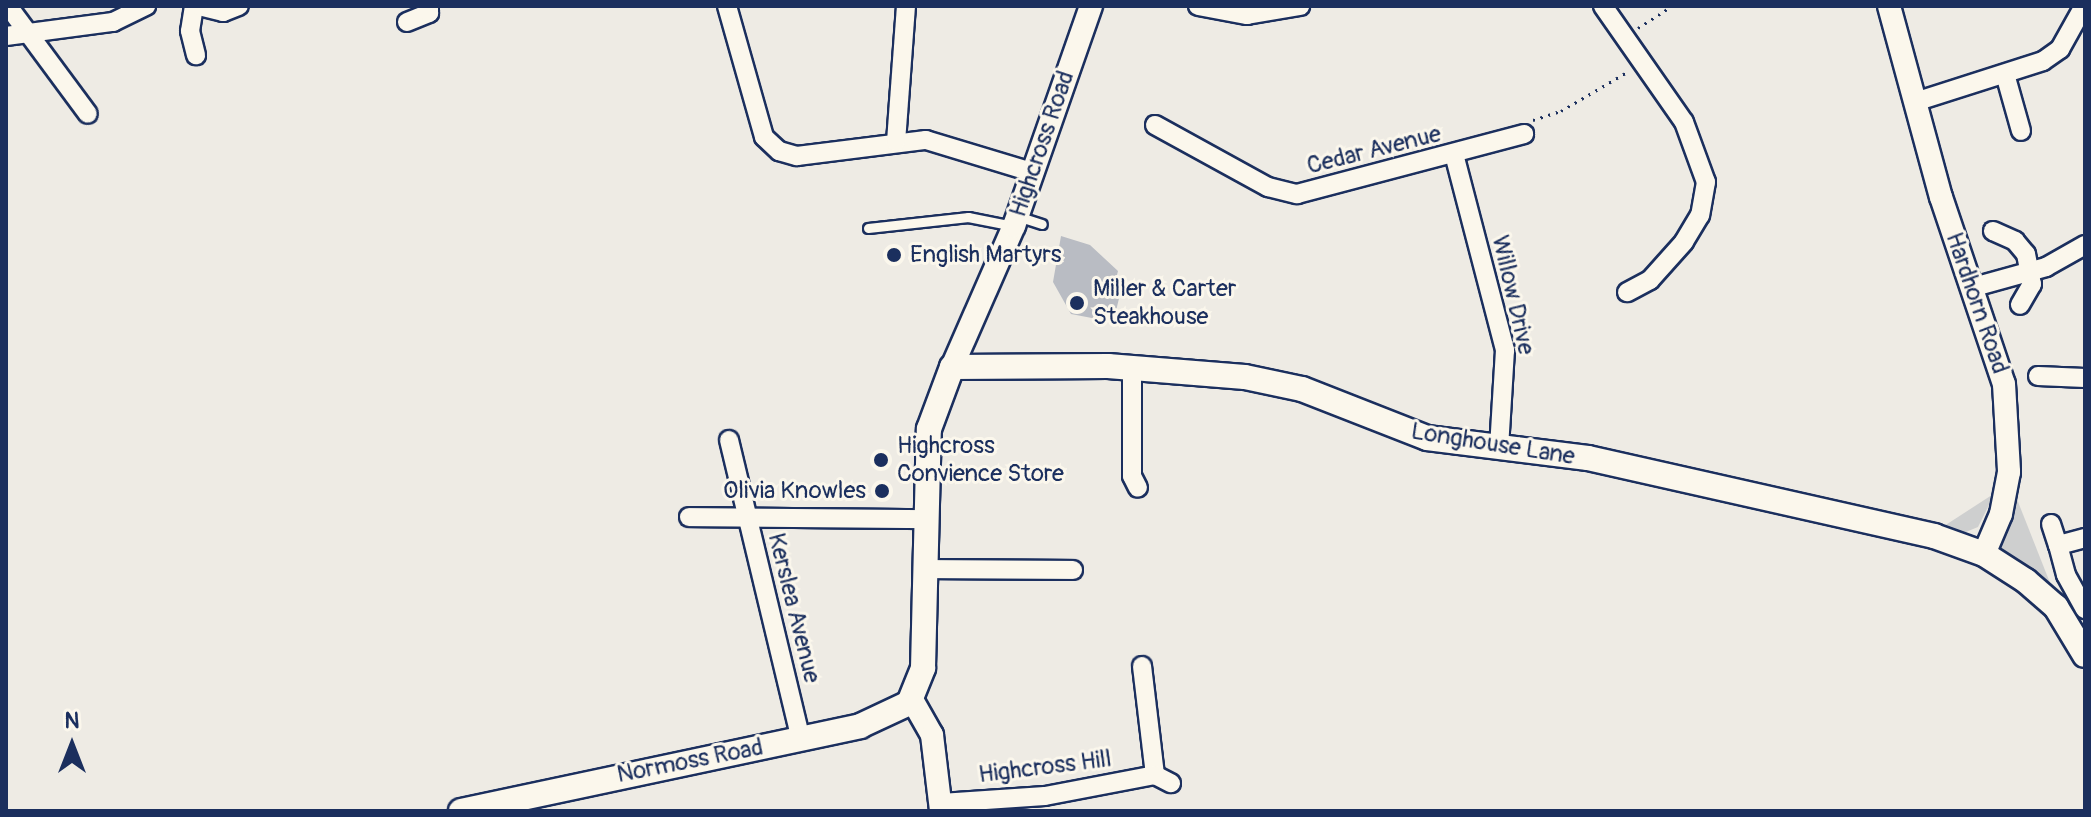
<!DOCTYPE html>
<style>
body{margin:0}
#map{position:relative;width:2091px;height:817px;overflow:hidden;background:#eeebe4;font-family:Pangolin,sans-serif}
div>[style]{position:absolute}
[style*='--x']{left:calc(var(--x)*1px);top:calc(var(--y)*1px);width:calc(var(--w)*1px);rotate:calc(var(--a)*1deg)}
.green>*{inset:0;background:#cecfcf}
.building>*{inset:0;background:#b9bcc3}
.path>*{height:3px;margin-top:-1.5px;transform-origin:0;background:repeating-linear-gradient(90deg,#1b2f5e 0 2px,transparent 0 8px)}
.roads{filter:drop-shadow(2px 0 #1b2f5e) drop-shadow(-2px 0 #1b2f5e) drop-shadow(0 2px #1b2f5e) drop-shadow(0 -2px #1b2f5e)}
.service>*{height:9px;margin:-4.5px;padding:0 4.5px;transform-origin:4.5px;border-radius:4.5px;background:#fbf7ec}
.minor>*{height:18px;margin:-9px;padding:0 9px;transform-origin:9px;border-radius:9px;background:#fbf7ec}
.tertiary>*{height:22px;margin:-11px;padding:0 11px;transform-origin:11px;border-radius:11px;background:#fbf7ec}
.secondary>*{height:24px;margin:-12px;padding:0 12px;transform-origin:12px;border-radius:12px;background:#fbf7ec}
.dots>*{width:22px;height:22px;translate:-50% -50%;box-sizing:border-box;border:4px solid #fbf7ec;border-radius:50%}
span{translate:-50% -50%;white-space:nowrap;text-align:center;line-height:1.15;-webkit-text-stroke:6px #fbf7ec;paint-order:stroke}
.street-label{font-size:24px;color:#1b2f5e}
.poi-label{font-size:24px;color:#1b2f5e}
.left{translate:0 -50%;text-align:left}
.right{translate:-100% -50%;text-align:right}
.frame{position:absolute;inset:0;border:8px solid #1b2f5e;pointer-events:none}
.north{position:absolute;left:32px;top:705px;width:80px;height:80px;-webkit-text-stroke:6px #fbf7ec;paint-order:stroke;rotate:0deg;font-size:22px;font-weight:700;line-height:32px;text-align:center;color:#1b2f5e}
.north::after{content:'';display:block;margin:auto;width:28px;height:36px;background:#1b2f5e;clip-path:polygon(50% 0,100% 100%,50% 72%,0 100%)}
</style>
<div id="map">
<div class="green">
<div style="clip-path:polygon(2011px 484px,2054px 593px,1993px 546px)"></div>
<div style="clip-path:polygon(1995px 493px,1978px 527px,1961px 534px,1941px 528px)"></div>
</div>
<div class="building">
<div style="clip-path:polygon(1061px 236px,1090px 245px,1118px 271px,1115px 283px,1121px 290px,1116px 311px,1099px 308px,1097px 319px,1071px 314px,1053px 282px)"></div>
</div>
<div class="path">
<div style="--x:1638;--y:28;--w:40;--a:-32.9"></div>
<div style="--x:1533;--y:120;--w:29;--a:-18"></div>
<div style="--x:1561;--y:111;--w:79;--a:-30.5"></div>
</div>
<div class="roads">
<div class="service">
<div style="--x:1017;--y:216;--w:26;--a:18"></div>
<div style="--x:868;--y:228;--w:101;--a:-6.3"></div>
<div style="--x:968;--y:217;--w:47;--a:11.1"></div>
</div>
<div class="minor">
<div style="--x:8;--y:6;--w:134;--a:53.5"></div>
<div style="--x:194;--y:6;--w:25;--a:99"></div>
<div style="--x:190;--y:31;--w:25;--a:76"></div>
<div style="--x:199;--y:6;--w:25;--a:14"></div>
<div style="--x:223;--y:12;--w:17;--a:-21"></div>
<div style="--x:727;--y:6;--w:136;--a:74.2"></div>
<div style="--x:764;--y:137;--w:21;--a:43"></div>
<div style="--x:779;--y:151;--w:19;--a:16"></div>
<div style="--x:797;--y:156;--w:130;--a:-7.1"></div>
<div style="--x:926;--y:140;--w:110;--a:16.9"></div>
<div style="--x:1198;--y:6;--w:50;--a:10.4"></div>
<div style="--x:1247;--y:15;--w:54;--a:-9.6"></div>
<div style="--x:1603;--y:6;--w:141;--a:55.1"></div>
<div style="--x:1684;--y:122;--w:64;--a:69.9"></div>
<div style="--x:1706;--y:182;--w:34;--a:100"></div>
<div style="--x:1700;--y:215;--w:31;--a:121"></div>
<div style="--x:1684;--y:242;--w:51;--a:131.8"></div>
<div style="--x:1650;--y:280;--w:26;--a:152"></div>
<div style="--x:407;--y:22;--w:24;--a:-22"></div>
<div style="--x:429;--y:13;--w:7;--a:-90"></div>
<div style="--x:6;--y:36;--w:108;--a:-7.5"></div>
<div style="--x:113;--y:22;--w:37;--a:-26"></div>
<div style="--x:2005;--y:74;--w:59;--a:74.3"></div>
<div style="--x:1918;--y:101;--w:131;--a:-17.7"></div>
<div style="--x:2043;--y:61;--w:21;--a:-35"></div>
<div style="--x:2060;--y:49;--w:49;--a:-60.8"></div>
<div style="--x:1155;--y:125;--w:129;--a:28.8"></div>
<div style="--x:1268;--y:187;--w:30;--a:14"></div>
<div style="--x:1297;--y:194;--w:235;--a:-14.8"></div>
<div style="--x:896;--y:142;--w:136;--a:-85.8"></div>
<div style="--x:1454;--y:154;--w:203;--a:75.4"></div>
<div style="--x:1505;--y:350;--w:99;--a:93.5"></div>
<div style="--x:1993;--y:231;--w:24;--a:24"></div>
<div style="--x:2015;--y:241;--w:17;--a:50"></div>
<div style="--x:2026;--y:254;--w:31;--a:79"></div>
<div style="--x:2032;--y:284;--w:24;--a:120"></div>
<div style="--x:1974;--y:287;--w:75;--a:-15.5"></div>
<div style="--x:2046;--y:267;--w:45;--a:-29.4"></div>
<div style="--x:1132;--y:367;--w:109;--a:90"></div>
<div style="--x:1132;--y:476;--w:13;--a:63"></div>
<div style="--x:2038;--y:376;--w:47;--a:2.4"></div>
<div style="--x:729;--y:440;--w:308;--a:76.5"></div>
<div style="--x:689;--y:517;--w:237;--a:0.5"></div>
<div style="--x:2051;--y:524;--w:22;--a:72"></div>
<div style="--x:2085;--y:538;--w:28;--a:165"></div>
<div style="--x:2058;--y:545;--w:31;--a:75"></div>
<div style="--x:2066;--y:575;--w:39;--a:61"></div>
<div style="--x:926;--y:569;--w:147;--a:0.4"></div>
<div style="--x:1142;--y:666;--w:110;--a:83.2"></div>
<div style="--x:941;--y:803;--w:104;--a:-3.9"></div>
<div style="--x:1045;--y:796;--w:112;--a:-10.8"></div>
<div style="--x:1155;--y:775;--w:18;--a:27"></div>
</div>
<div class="tertiary">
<div style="--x:1889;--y:6;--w:198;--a:74.8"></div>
<div style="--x:1941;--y:197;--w:197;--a:71.4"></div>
<div style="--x:2004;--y:384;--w:88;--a:86.7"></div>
<div style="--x:2009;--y:472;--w:43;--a:100.8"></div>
<div style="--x:2001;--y:514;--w:43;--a:113"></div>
<div style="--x:952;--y:367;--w:154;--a:-66.3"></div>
<div style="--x:1014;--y:226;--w:233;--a:-70.7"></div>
<div style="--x:911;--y:698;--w:43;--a:60.4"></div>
<div style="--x:932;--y:735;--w:77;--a:83.2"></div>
</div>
<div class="secondary">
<div style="--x:461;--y:811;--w:408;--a:-12"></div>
<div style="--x:860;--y:726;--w:54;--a:-25.1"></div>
<div style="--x:909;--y:703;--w:38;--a:-68"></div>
<div style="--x:923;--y:668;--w:239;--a:-88.6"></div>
<div style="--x:929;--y:429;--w:66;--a:-69.6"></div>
<div style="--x:952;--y:367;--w:156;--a:-0.4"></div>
<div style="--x:1108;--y:366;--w:137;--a:4.6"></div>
<div style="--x:1245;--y:377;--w:58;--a:11.9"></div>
<div style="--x:1302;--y:389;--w:134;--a:21.4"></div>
<div style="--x:1427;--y:438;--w:162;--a:7.1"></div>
<div style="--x:1588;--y:458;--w:355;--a:12.7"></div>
<div style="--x:1934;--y:536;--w:53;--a:19.8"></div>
<div style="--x:1984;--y:554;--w:50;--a:32.7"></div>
<div style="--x:2026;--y:581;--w:40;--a:41"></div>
<div style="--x:2056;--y:607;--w:56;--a:58.9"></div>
</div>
</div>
<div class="dots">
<div style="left:894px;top:255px;background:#1b2f5e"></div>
<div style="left:1077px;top:303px;background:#1b2f5e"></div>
<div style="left:881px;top:460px;background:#1b2f5e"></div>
<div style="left:882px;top:491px;background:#1b2f5e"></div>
</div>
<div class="street-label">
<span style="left:1042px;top:144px;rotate:-71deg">Highcross Road</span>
<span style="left:1374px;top:150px;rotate:-14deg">Cedar Avenue</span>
<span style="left:1513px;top:295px;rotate:77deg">Willow Drive</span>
<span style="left:1977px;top:303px;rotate:71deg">Hardhorn Road</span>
<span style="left:1493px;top:444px;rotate:9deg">Longhouse Lane</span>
<span style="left:794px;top:608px;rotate:76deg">Kerslea Avenue</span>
<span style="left:690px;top:761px;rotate:-11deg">Normoss Road</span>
<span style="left:1045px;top:767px;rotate:-7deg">Highcross Hill</span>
</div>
<div class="poi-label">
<span class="left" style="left:910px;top:255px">English Martyrs</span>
<span class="left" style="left:1093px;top:303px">Miller &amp; Carter<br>Steakhouse</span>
<span class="left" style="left:897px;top:460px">Highcross<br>Convience Store</span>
<span class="right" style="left:866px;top:491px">Olivia Knowles</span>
</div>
<div class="frame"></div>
<div class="north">N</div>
</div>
